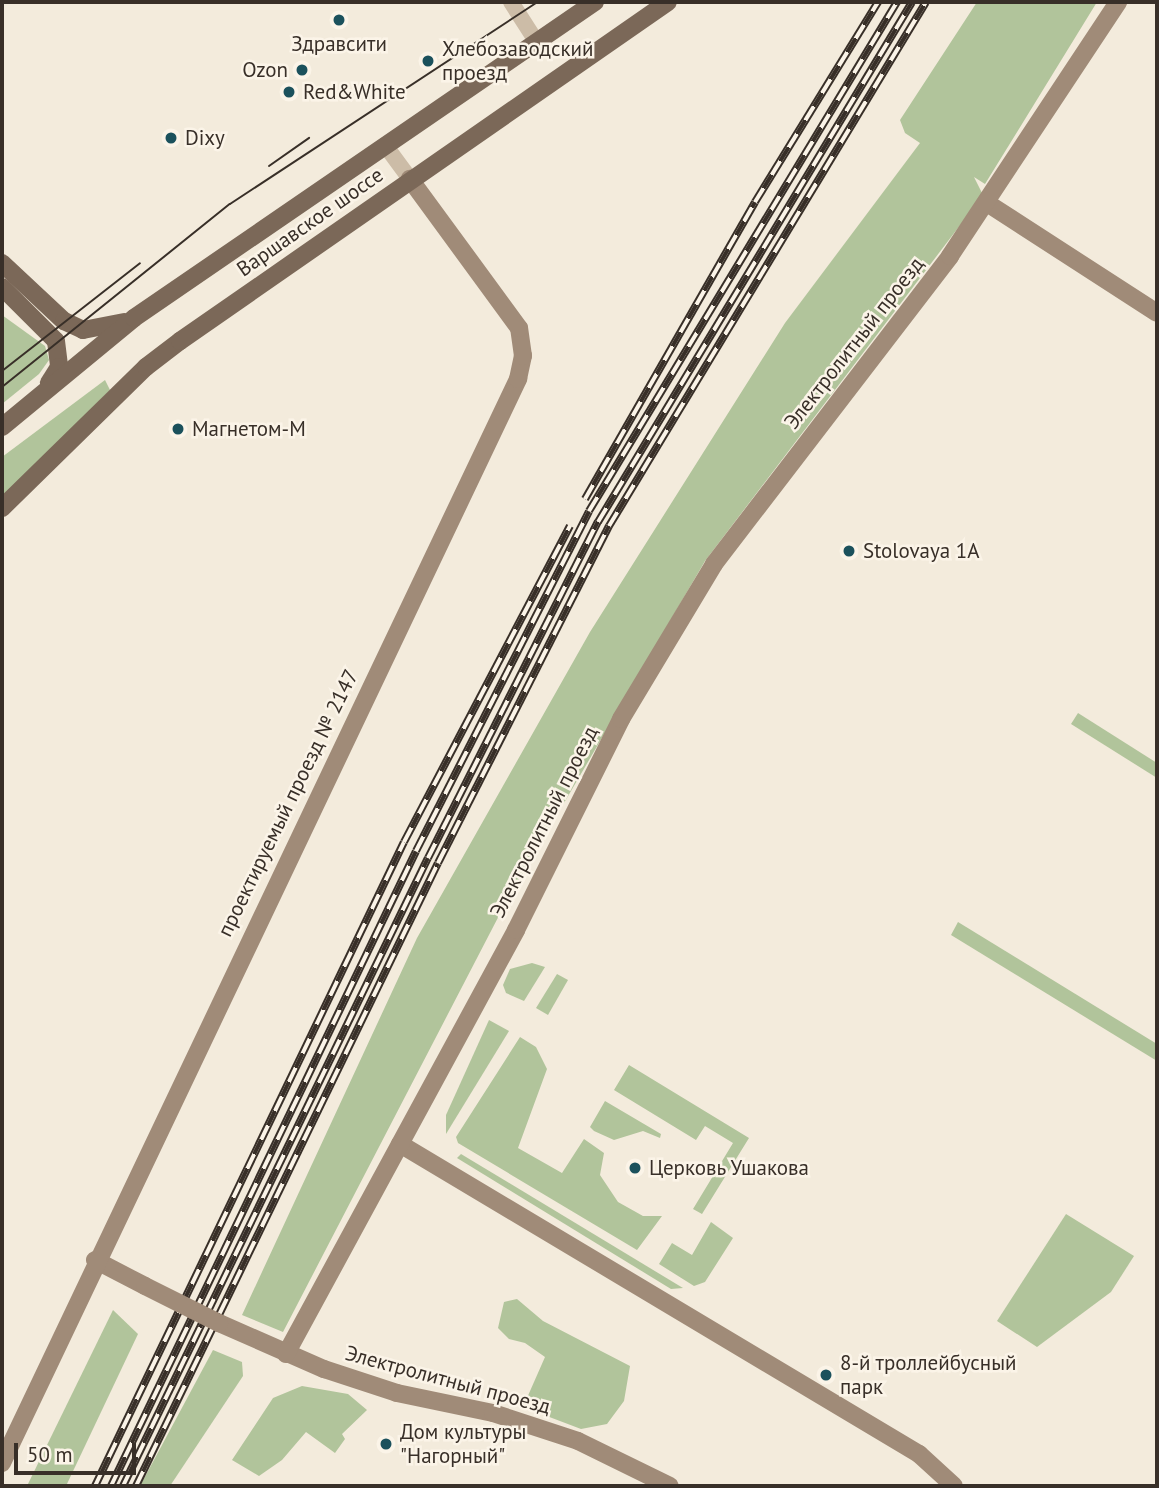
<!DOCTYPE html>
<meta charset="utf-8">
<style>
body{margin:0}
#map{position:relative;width:1159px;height:1488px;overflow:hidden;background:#f3ebdc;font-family:"PT Sans",sans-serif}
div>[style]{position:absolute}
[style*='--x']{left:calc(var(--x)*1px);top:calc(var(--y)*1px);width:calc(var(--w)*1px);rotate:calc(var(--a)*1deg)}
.green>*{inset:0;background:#b1c49b}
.street>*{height:16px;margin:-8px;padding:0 8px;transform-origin:8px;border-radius:8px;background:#ccbca7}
.secondary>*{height:18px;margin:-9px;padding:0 9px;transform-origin:9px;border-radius:9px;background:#a08b78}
.primary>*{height:18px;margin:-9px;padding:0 9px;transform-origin:9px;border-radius:9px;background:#7b6858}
.tram>*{height:2px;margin:-1px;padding:0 1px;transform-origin:1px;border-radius:1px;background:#382f28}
.rail>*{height:8px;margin-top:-4px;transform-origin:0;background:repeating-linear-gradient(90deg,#fbf4e8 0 16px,#382f28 0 32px);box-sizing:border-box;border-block:2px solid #382f28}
.secondary-bridge>*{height:18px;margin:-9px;padding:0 9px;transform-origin:9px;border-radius:9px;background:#a08b78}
.dots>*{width:19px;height:19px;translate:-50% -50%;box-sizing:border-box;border:4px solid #fbf4e8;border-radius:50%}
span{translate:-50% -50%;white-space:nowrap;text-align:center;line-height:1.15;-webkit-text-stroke:5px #fbf4e8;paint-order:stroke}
.poi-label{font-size:21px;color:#382f28}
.left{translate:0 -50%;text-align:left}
.right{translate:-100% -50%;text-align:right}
.street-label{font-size:21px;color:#382f28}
.frame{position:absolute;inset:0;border:4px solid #382f28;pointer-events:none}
.scale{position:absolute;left:14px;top:1443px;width:122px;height:32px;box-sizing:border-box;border:4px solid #382f28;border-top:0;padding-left:9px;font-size:21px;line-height:24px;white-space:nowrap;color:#382f28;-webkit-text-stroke:5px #fbf4e8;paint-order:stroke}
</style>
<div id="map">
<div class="green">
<div style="clip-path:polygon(977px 2px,1097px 2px,985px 184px,974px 177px,983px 195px,705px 561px,504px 906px,283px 1332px,242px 1315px,417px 938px,590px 632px,785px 323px,920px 143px,905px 133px,900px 120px)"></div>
<div style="clip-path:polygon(2px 315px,45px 346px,49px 360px,39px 374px,2px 404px)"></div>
<div style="clip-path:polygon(105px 380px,110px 390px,2px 497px,2px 457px)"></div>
<div style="clip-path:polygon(1078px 713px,1157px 763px,1157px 778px,1071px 724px)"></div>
<div style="clip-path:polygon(958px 922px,1157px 1044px,1157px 1061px,951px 935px)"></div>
<div style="clip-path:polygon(532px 963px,545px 967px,524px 1001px,506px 993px,503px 985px,510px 969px)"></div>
<div style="clip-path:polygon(557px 974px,568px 980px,548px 1015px,536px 1008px)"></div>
<div style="clip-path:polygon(489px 1020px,509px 1031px,446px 1134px,446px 1115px)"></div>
<div style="clip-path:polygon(520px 1037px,536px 1047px,547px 1069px,518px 1148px,562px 1173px,584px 1139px,604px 1153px,600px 1175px,618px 1202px,643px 1216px,662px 1216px,637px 1250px,458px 1143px,456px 1137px)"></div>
<div style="clip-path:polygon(629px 1065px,749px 1138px,702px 1214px,693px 1209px,733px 1143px,705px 1126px,696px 1140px,614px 1090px)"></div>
<div style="clip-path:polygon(605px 1101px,661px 1134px,660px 1138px,643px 1131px,614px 1140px,594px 1131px,590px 1127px)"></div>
<div style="clip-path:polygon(461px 1154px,683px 1288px,671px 1289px,457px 1158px)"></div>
<div style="clip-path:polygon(1066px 1214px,1134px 1256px,1111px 1292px,1037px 1347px,997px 1321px)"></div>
<div style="clip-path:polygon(711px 1222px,733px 1238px,705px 1282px,694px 1286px,659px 1264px,672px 1243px,692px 1255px)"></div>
<div style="clip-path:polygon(517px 1299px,543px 1321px,630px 1366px,624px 1401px,607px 1424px,581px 1429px,523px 1407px,545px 1357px,525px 1343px,509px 1339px,498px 1328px,504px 1302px)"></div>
<div style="clip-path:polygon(113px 1310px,138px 1334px,66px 1486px,27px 1486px)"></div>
<div style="clip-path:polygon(213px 1350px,242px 1362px,243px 1376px,170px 1486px,140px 1486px)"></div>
<div style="clip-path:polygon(302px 1386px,348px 1394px,367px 1410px,342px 1434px,345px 1439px,335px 1453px,306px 1432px,282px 1460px,259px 1476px,232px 1460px,273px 1398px)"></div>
</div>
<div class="street">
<div style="--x:511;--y:2;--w:46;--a:57.3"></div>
<div style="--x:385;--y:145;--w:42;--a:53.7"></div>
</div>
<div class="secondary">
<div style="--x:987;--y:203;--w:202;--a:32.9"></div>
<div style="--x:400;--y:1144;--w:605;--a:30.85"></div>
<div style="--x:919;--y:1454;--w:47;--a:42.4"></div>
<div style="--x:95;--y:1260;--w:56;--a:27.5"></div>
<div style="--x:219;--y:1323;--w:115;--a:23.7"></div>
<div style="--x:324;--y:1369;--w:77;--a:18.2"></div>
<div style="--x:397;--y:1393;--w:98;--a:11.8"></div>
<div style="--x:493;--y:1413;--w:89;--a:18.2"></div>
<div style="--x:578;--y:1441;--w:102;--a:26.1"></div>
<div style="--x:286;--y:1354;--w:482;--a:-61.5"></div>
<div style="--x:516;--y:930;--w:236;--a:-63.5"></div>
<div style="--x:621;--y:719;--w:181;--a:-59"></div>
<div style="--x:714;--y:564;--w:388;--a:-52.5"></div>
<div style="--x:950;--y:256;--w:305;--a:-56.5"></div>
<div style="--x:2;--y:1463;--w:1201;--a:-64.54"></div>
<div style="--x:518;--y:379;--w:24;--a:-78"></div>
<div style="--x:523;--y:356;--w:28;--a:-98"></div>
<div style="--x:519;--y:328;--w:185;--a:-126.2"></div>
</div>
<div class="primary">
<div style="--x:2;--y:263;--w:85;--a:43.1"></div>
<div style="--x:64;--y:321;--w:21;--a:25"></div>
<div style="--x:83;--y:330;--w:42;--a:-11"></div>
<div style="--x:2;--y:287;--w:76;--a:45"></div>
<div style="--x:56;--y:341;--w:26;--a:83"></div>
<div style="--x:59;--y:367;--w:19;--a:122"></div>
<div style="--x:2;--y:427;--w:171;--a:-39.5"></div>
<div style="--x:134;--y:318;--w:559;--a:-34.43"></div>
<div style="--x:2;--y:508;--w:202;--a:-44.4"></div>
<div style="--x:146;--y:367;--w:43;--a:-37.4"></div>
<div style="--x:180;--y:341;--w:594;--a:-34.79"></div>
</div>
<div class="tram">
<div style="--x:269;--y:166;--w:49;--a:-35"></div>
<div style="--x:2;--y:371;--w:175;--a:-38"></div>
<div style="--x:2;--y:387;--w:292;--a:-38.8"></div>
<div style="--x:230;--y:204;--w:367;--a:-33.3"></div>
</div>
<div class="rail">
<div style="--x:585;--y:499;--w:342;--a:-60.2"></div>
<div style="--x:755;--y:202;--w:235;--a:-58.4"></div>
<div style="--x:95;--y:1486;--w:714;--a:-64.37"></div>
<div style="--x:404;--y:842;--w:357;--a:-62.3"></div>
<div style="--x:111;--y:1486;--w:704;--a:-64.34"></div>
<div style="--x:416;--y:851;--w:381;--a:-63"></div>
<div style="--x:589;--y:511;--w:595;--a:-58.82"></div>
<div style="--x:123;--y:1486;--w:698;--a:-64.1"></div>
<div style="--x:428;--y:858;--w:377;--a:-63.2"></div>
<div style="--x:598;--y:522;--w:607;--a:-58.87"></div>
<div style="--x:136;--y:1486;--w:692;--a:-64.14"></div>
<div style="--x:438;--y:863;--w:378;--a:-63.1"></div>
<div style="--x:609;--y:526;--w:612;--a:-58.83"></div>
</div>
<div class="secondary-bridge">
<div style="--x:145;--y:1286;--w:83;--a:26.6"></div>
</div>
<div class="dots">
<div style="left:339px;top:20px;background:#1b515c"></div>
<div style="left:428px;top:61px;background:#1b515c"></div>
<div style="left:302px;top:70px;background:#1b515c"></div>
<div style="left:289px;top:92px;background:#1b515c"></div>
<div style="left:171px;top:138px;background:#1b515c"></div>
<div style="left:178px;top:429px;background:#1b515c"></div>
<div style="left:849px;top:551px;background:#1b515c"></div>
<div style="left:635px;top:1168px;background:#1b515c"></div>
<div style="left:826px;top:1375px;background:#1b515c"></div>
<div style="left:386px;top:1444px;background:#1b515c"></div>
</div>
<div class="poi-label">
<span style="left:339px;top:44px">Здравсити</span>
<span class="left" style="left:442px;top:61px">Хлебозаводский<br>проезд</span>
<span class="right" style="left:288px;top:70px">Ozon</span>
<span class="left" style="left:303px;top:92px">Red&amp;White</span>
<span class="left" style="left:185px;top:138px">Dixy</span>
<span class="left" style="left:192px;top:429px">Магнетом-М</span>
<span class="left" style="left:863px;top:551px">Stolovaya 1A</span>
<span class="left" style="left:649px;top:1168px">Церковь Ушакова</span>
<span class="left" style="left:840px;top:1375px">8-й троллейбусный<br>парк</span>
<span class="left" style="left:400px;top:1444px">Дом культуры<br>"Нагорный"</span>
</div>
<div class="street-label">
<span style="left:310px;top:222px;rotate:-35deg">Варшавское шоссе</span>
<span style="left:854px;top:343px;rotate:-52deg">Электролитный проезд</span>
<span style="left:288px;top:803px;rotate:-64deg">проектируемый проезд № 2147</span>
<span style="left:544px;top:822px;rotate:-63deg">Электролитный проезд</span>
<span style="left:448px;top:1380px;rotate:15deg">Электролитный проезд</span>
</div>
<div class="frame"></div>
<div class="scale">50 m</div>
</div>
